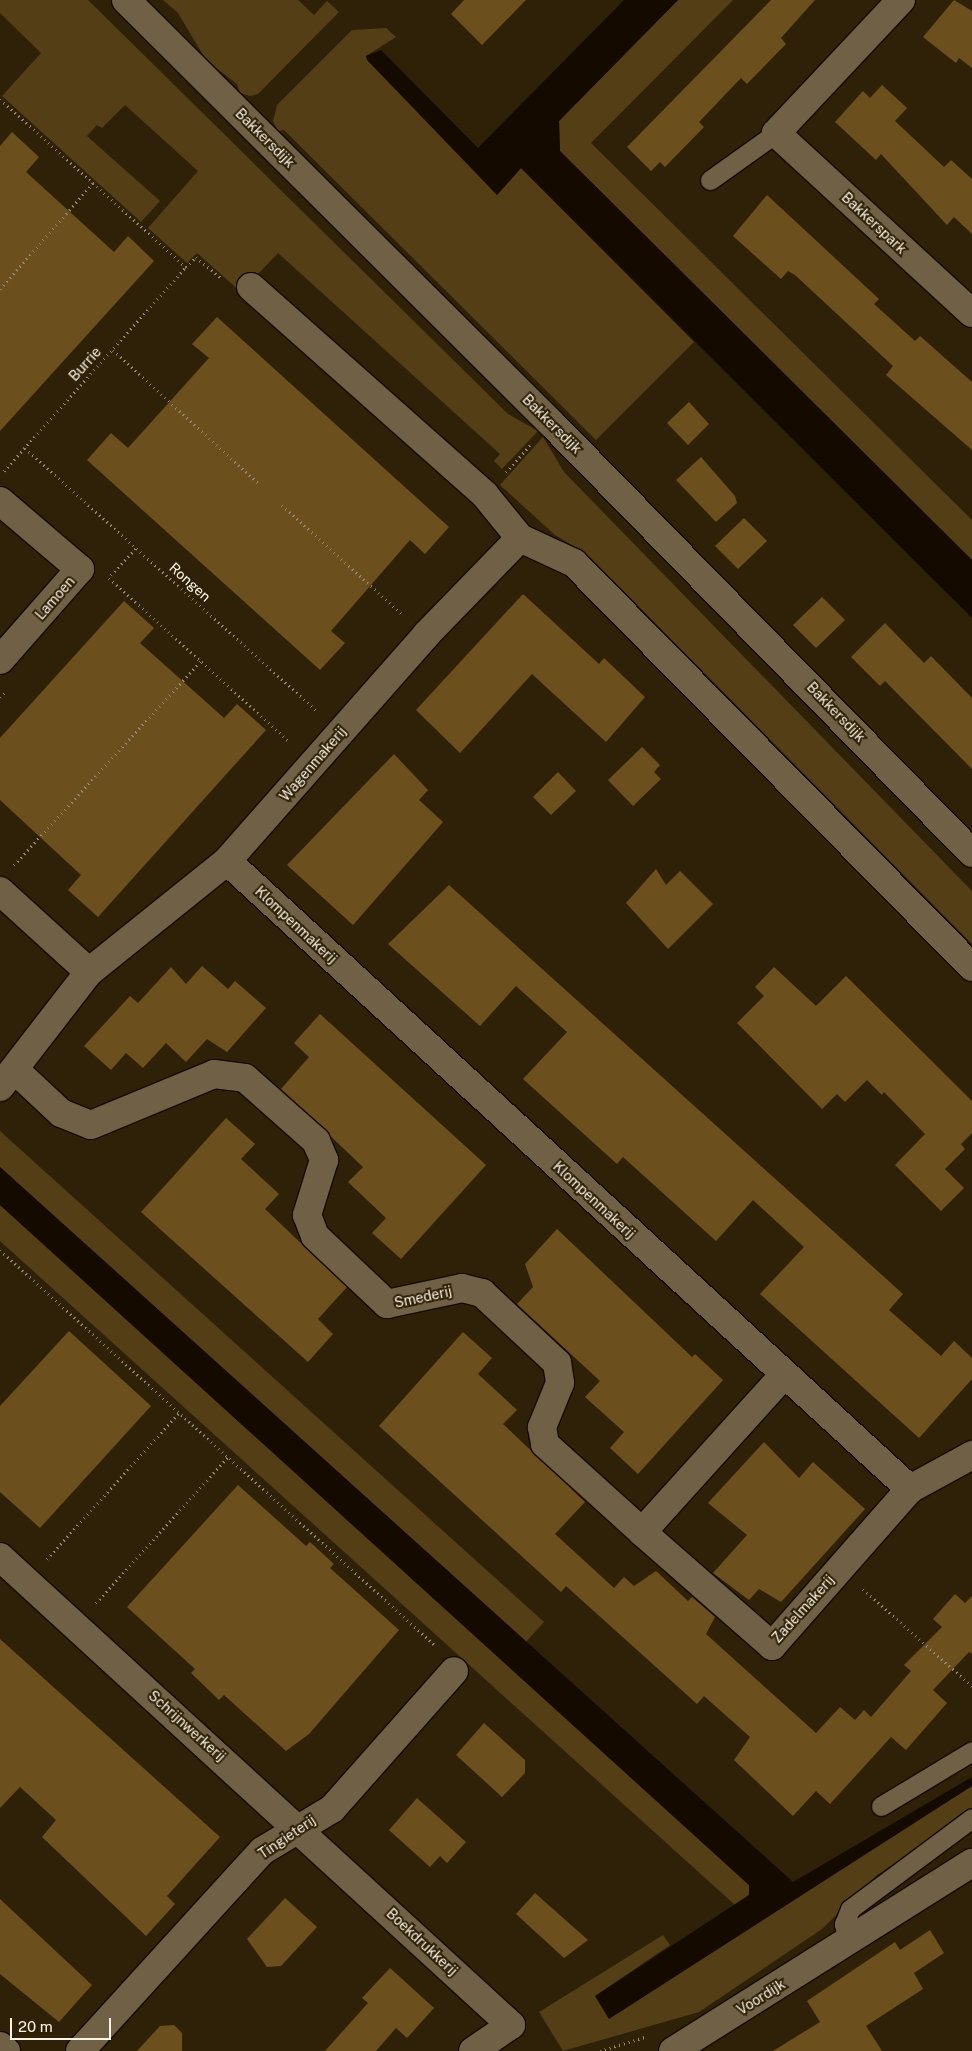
<!DOCTYPE html>
<style>
body{margin:0}
#map{position:relative;width:972px;height:2051px;overflow:hidden;background:#2f2107;font-family:"Public Sans",sans-serif}
div>[style]{position:absolute}
[style*='--x']{left:calc(var(--x)*1px);top:calc(var(--y)*1px);width:calc(var(--w)*1px);rotate:calc(var(--a)*1deg)}
.green>*{inset:0;background:#543e15}
.water>*{inset:0;background:#140a00}
.building>*{inset:0;background:#6b501e}
.path>*{height:3px;margin-top:-1.5px;transform-origin:0;background:repeating-linear-gradient(90deg,#948873 0 1px,transparent 0 5px)}
.roads{filter:drop-shadow(1px 0 #160a00) drop-shadow(-1px 0 #160a00) drop-shadow(0 1px #160a00) drop-shadow(0 -1px #160a00)}
.service>*{height:19px;margin:-9.5px;padding:0 9.5px;transform-origin:9.5px;border-radius:9.5px;background:#706046}
.minor>*{height:28px;margin:-14px;padding:0 14px;transform-origin:14px;border-radius:14px;background:#706046}
span{translate:-50% -50%;white-space:nowrap;text-align:center;line-height:1.15;-webkit-text-stroke:4px #2f2107;paint-order:stroke}
.street-label{font-size:14px;color:#fcf3e3}
.scale{position:absolute;left:10px;top:2018px;width:101px;height:22px;box-sizing:border-box;border:2px solid #fcf3e3;border-top:0;padding-left:6px;font-size:15px;line-height:18px;white-space:nowrap;color:#fcf3e3;-webkit-text-stroke:4px #2f2107;paint-order:stroke}
</style>
<div id="map">
<div class="green">
<div style="clip-path:polygon(0 0,88px 0,508px 414px,538px 431px,502px 469px,494px 461px,500px 454px,278px 253px,241px 292px,197px 253px,187px 263px,148px 228px,198px 171px,125px 105px,102px 128px,97px 125px,87px 136px,160px 201px,141px 222px,2px 96px,41px 53px,0 13px)"></div>
<div style="clip-path:polygon(163px 0,298px 0,314px 15px,327px 1px,339px 12px,258px 94px,250px 96px,240px 93px,237px 84px,206px 60px,178px 13px)"></div>
<div style="clip-path:polygon(678px 0,733px 0,591px 143px,972px 520px,972px 560px,560px 151px,559px 121px)"></div>
<div style="clip-path:polygon(386px 28px,396px 37px,366px 56px,497px 195px,521px 168px,694px 342px,596px 440px,284px 130px,278px 131px,273px 121px,277px 105px,352px 30px)"></div>
<div style="clip-path:polygon(543px 437px,564px 472px,972px 891px,972px 944px,587px 554px,555px 535px,500px 485px)"></div>
<div style="clip-path:polygon(0 1131px,544px 1622px,526px 1642px,0 1167px)"></div>
<div style="clip-path:polygon(0 1205px,749px 1885px,749px 1895px,735px 1905px,0 1241px)"></div>
<div style="clip-path:polygon(972px 1786px,972px 1812px,877px 1875px,822px 1929px,699px 2012px,563px 2051px,539px 2012px,663px 1935px,670px 1945px,595px 1996px,803px 1892px)"></div>
</div>
<div class="water">
<div style="clip-path:polygon(624px 0,678px 0,559px 121px,560px 151px,972px 560px,972px 618px,521px 168px,497px 195px,367px 60px,366px 56px,381px 50px,478px 148px)"></div>
<div style="clip-path:polygon(0 1167px,793px 1882px,972px 1777px,972px 1786px,609px 2019px,595px 1996px,749px 1895px,749px 1885px,0 1205px)"></div>
</div>
<div class="building">
<div style="clip-path:polygon(464px 0,526px 0,482px 45px,451px 14px)"></div>
<div style="clip-path:polygon(771px 0,815px 0,781px 38px,786px 44px,747px 84px,741px 78px,699px 122px,704px 127px,665px 167px,660px 162px,651px 171px,627px 147px)"></div>
<div style="clip-path:polygon(954px 0,972px 11px,972px 68px,959px 58px,956px 63px,923px 37px)"></div>
<div style="clip-path:polygon(882px 85px,907px 108px,895px 121px,944px 167px,951px 160px,972px 179px,972px 234px,954px 217px,947px 225px,881px 154px,876px 160px,835px 122px,863px 91px,870px 98px)"></div>
<div style="clip-path:polygon(12px 132px,39px 157px,26px 172px,114px 252px,128px 236px,154px 261px,0 431px,0 146px)"></div>
<div style="clip-path:polygon(767px 195px,879px 299px,874px 304px,915px 341px,920px 336px,972px 382px,972px 450px,886px 375px,893px 366px,795px 275px,788px 271px,781px 279px,733px 236px)"></div>
<div style="clip-path:polygon(217px 317px,449px 527px,425px 554px,410px 540px,331px 631px,345px 643px,320px 670px,87px 460px,111px 433px,128px 448px,209px 358px,192px 344px)"></div>
<div style="clip-path:polygon(689px 402px,709px 424px,688px 445px,667px 423px)"></div>
<div style="clip-path:polygon(701px 457px,735px 496px,737px 503px,716px 522px,676px 480px)"></div>
<div style="clip-path:polygon(744px 518px,767px 541px,738px 569px,715px 546px)"></div>
<div style="clip-path:polygon(523px 594px,599px 664px,604px 658px,645px 697px,606px 742px,532px 674px,460px 753px,416px 710px)"></div>
<div style="clip-path:polygon(822px 597px,845px 620px,816px 648px,793px 625px)"></div>
<div style="clip-path:polygon(124px 601px,154px 628px,140px 643px,224px 718px,237px 704px,266px 730px,98px 917px,68px 890px,81px 875px,0 800px,0 738px)"></div>
<div style="clip-path:polygon(885px 623px,924px 663px,931px 656px,972px 698px,972px 769px,885px 681px,880px 686px,851px 657px)"></div>
<div style="clip-path:polygon(642px 747px,660px 765px,654px 772px,661px 779px,633px 806px,608px 780px)"></div>
<div style="clip-path:polygon(394px 754px,428px 790px,419px 800px,443px 822px,353px 925px,287px 865px)"></div>
<div style="clip-path:polygon(558px 772px,576px 791px,551px 815px,533px 797px)"></div>
<div style="clip-path:polygon(656px 869px,666px 885px,680px 871px,713px 904px,668px 949px,626px 903px)"></div>
<div style="clip-path:polygon(449px 885px,903px 1294px,889px 1310px,941px 1356px,954px 1341px,972px 1358px,972px 1379px,919px 1438px,760px 1294px,804px 1247px,753px 1200px,716px 1241px,623px 1157px,617px 1164px,523px 1079px,567px 1032px,516px 986px,480px 1026px,388px 944px)"></div>
<div style="clip-path:polygon(202px 966px,228px 989px,235px 981px,266px 1008px,227px 1052px,207px 1039px,186px 1062px,166px 1043px,143px 1068px,126px 1053px,111px 1070px,84px 1046px,130px 996px,138px 1003px,171px 967px,186px 984px)"></div>
<div style="clip-path:polygon(774px 967px,816px 1006px,846px 976px,972px 1101px,972px 1133px,961px 1144px,965px 1149px,945px 1169px,964px 1188px,941px 1211px,895px 1165px,925px 1134px,884px 1092px,882px 1095px,867px 1080px,845px 1102px,837px 1094px,822px 1109px,737px 1023px,764px 996px,755px 987px)"></div>
<div style="clip-path:polygon(320px 1014px,486px 1165px,401px 1259px,372px 1233px,386px 1218px,348px 1182px,363px 1167px,281px 1089px,309px 1057px,294px 1043px)"></div>
<div style="clip-path:polygon(226px 1118px,255px 1144px,241px 1159px,279px 1194px,265px 1209px,347px 1287px,318px 1319px,333px 1334px,308px 1362px,141px 1212px)"></div>
<div style="clip-path:polygon(557px 1229px,692px 1357px,695px 1354px,723px 1380px,638px 1474px,610px 1448px,624px 1432px,585px 1397px,600px 1381px,517px 1304px,533px 1287px,525px 1264px)"></div>
<div style="clip-path:polygon(69px 1331px,151px 1406px,40px 1528px,0 1492px,0 1406px)"></div>
<div style="clip-path:polygon(463px 1332px,492px 1358px,478px 1374px,517px 1410px,503px 1424px,585px 1502px,555px 1534px,614px 1588px,624px 1577px,634px 1586px,656px 1571px,688px 1601px,692px 1597px,715px 1617px,706px 1634px,816px 1733px,840px 1707px,855px 1720px,864px 1710px,871px 1717px,911px 1671px,904px 1665px,942px 1627px,933px 1619px,955px 1594px,965px 1603px,972px 1596px,972px 1654px,969px 1652px,933px 1690px,947px 1703px,906px 1750px,891px 1737px,830px 1804px,816px 1791px,793px 1816px,734px 1760px,750px 1737px,704px 1696px,697px 1704px,566px 1586px,561px 1592px,379px 1426px)"></div>
<div style="clip-path:polygon(764px 1442px,799px 1478px,813px 1462px,865px 1509px,781px 1602px,759px 1589px,749px 1600px,713px 1573px,747px 1535px,708px 1503px)"></div>
<div style="clip-path:polygon(238px 1485px,306px 1546px,310px 1542px,334px 1564px,330px 1568px,399px 1630px,309px 1734px,286px 1751px,224px 1695px,219px 1700px,191px 1673px,195px 1669px,127px 1607px)"></div>
<div style="clip-path:polygon(0 1639px,220px 1837px,167px 1896px,175px 1904px,146px 1936px,42px 1837px,56px 1820px,20px 1787px,0 1808px)"></div>
<div style="clip-path:polygon(484px 1723px,525px 1760px,525px 1773px,502px 1797px,456px 1755px)"></div>
<div style="clip-path:polygon(417px 1798px,466px 1842px,447px 1863px,440px 1856px,430px 1867px,389px 1830px)"></div>
<div style="clip-path:polygon(535px 1893px,588px 1940px,564px 1958px,516px 1914px)"></div>
<div style="clip-path:polygon(285px 1898px,317px 1927px,281px 1966px,267px 1967px,247px 1939px)"></div>
<div style="clip-path:polygon(0 1899px,92px 1985px,59px 2022px,0 1974px)"></div>
<div style="clip-path:polygon(930px 1930px,944px 1953px,914px 1973px,923px 1989px,866px 2026px,882px 2051px,773px 2051px,820px 2022px,807px 2001px,895px 1942px,900px 1950px)"></div>
<div style="clip-path:polygon(390px 1968px,434px 2008px,407px 2038px,396px 2028px,376px 2051px,325px 2051px,368px 2003px,362px 1998px)"></div>
<div style="clip-path:polygon(174px 2025px,182px 2033px,182px 2051px,137px 2051px,160px 2026px)"></div>
</div>
<div class="path">
<div style="--x:0;--y:99;--w:251;--a:42.1"></div>
<div style="--x:186;--y:267;--w:14;--a:-45"></div>
<div style="--x:196;--y:257;--w:33;--a:40"></div>
<div style="--x:0;--y:289;--w:141;--a:-48.7"></div>
<div style="--x:113;--y:350;--w:197;--a:42.5"></div>
<div style="--x:25;--y:448;--w:394;--a:42"></div>
<div style="--x:4;--y:471;--w:273;--a:-48.3"></div>
<div style="--x:506;--y:472;--w:36;--a:-48"></div>
<div style="--x:282;--y:505;--w:164;--a:42.3"></div>
<div style="--x:111;--y:575;--w:37;--a:-47"></div>
<div style="--x:109;--y:578;--w:244;--a:42.2"></div>
<div style="--x:0;--y:697;--w:8;--a:-45"></div>
<div style="--x:14;--y:865;--w:277;--a:-47.5"></div>
<div style="--x:0;--y:1250;--w:589;--a:42.25"></div>
<div style="--x:47;--y:1559;--w:197;--a:-47.9"></div>
<div style="--x:863;--y:1589;--w:146;--a:41.7"></div>
<div style="--x:96;--y:1603;--w:197;--a:-47.9"></div>
<div style="--x:600;--y:2051;--w:47;--a:-17.3"></div>
</div>
<div class="roads">
<div class="service">
<div style="--x:710;--y:180;--w:81;--a:-35.5"></div>
<div style="--x:881;--y:1806;--w:106;--a:-31.1"></div>
<div style="--x:849;--y:1942;--w:19;--a:-106"></div>
<div style="--x:844;--y:1924;--w:16;--a:-68"></div>
<div style="--x:850;--y:1909;--w:152;--a:-36.7"></div>
</div>
<div class="minor">
<div style="--x:126;--y:0;--w:601;--a:44.87"></div>
<div style="--x:552;--y:424;--w:600;--a:45.61"></div>
<div style="--x:901;--y:0;--w:183;--a:133.2"></div>
<div style="--x:776;--y:133;--w:266;--a:42.6"></div>
<div style="--x:251;--y:287;--w:313;--a:41.6"></div>
<div style="--x:485;--y:495;--w:55;--a:50.9"></div>
<div style="--x:520;--y:538;--w:60;--a:24.8"></div>
<div style="--x:574;--y:563;--w:567;--a:45.43"></div>
<div style="--x:0;--y:501;--w:105;--a:40.4"></div>
<div style="--x:80;--y:569;--w:121;--a:131.3"></div>
<div style="--x:227;--y:861;--w:928;--a:42.6"></div>
<div style="--x:910;--y:1489;--w:71;--a:-28.7"></div>
<div style="--x:0;--y:891;--w:120;--a:42.3"></div>
<div style="--x:15;--y:1070;--w:63;--a:43.1"></div>
<div style="--x:61;--y:1113;--w:32;--a:22"></div>
<div style="--x:91;--y:1125;--w:133;--a:-22.5"></div>
<div style="--x:214;--y:1074;--w:31;--a:7"></div>
<div style="--x:245;--y:1078;--w:95;--a:41.6"></div>
<div style="--x:316;--y:1141;--w:21;--a:67"></div>
<div style="--x:324;--y:1160;--w:58;--a:107.2"></div>
<div style="--x:307;--y:1215;--w:22;--a:69"></div>
<div style="--x:315;--y:1236;--w:99;--a:43.4"></div>
<div style="--x:387;--y:1304;--w:77;--a:-12"></div>
<div style="--x:462;--y:1288;--w:21;--a:14"></div>
<div style="--x:482;--y:1293;--w:103;--a:43"></div>
<div style="--x:557;--y:1363;--w:20;--a:81"></div>
<div style="--x:560;--y:1383;--w:48;--a:112.2"></div>
<div style="--x:542;--y:1427;--w:17;--a:80"></div>
<div style="--x:545;--y:1444;--w:131;--a:42.2"></div>
<div style="--x:642;--y:1532;--w:212;--a:-47.9"></div>
<div style="--x:0;--y:1087;--w:145;--a:-52.3"></div>
<div style="--x:89;--y:972;--w:177;--a:-38.8"></div>
<div style="--x:227;--y:861;--w:301;--a:-48.6"></div>
<div style="--x:426;--y:635;--w:135;--a:-45.9"></div>
<div style="--x:642;--y:1532;--w:173;--a:41.2"></div>
<div style="--x:772;--y:1646;--w:209;--a:-48.7"></div>
<div style="--x:0;--y:1557;--w:693;--a:42.49"></div>
<div style="--x:511;--y:2025;--w:46;--a:145.6"></div>
<div style="--x:0;--y:2046;--w:8;--a:40"></div>
<div style="--x:80;--y:2051;--w:270;--a:-47.7"></div>
<div style="--x:262;--y:1851;--w:82;--a:-31"></div>
<div style="--x:332;--y:1809;--w:184;--a:-48.5"></div>
<div style="--x:673;--y:2051;--w:353;--a:-32.2"></div>
</div>
</div>
<div class="street-label">
<span style="left:265px;top:138px;rotate:45deg">Bakkersdijk</span>
<span style="left:874px;top:223px;rotate:43deg">Bakkerspark</span>
<span style="left:85px;top:364px;rotate:-48deg">Burrie</span>
<span style="left:552px;top:424px;rotate:45deg">Bakkersdijk</span>
<span style="left:190px;top:582px;rotate:42deg">Rongen</span>
<span style="left:55px;top:598px;rotate:-49deg">Lamoen</span>
<span style="left:836px;top:712px;rotate:46deg">Bakkersdijk</span>
<span style="left:313px;top:764px;rotate:-49deg">Wagenmakerij</span>
<span style="left:296px;top:925px;rotate:43deg">Klompenmakerij</span>
<span style="left:594px;top:1200px;rotate:43deg">Klompenmakerij</span>
<span style="left:423px;top:1297px;rotate:-12deg">Smederij</span>
<span style="left:803px;top:1609px;rotate:-48deg">Zadelmakerij</span>
<span style="left:187px;top:1726px;rotate:42deg">Schrijnwerkerij</span>
<span style="left:287px;top:1837px;rotate:-34deg">Tingieterij</span>
<span style="left:422px;top:1942px;rotate:43deg">Boekdrukkerij</span>
<span style="left:761px;top:1997px;rotate:-32deg">Voordijk</span>
</div>
<div class="scale">20 m</div>
</div>
